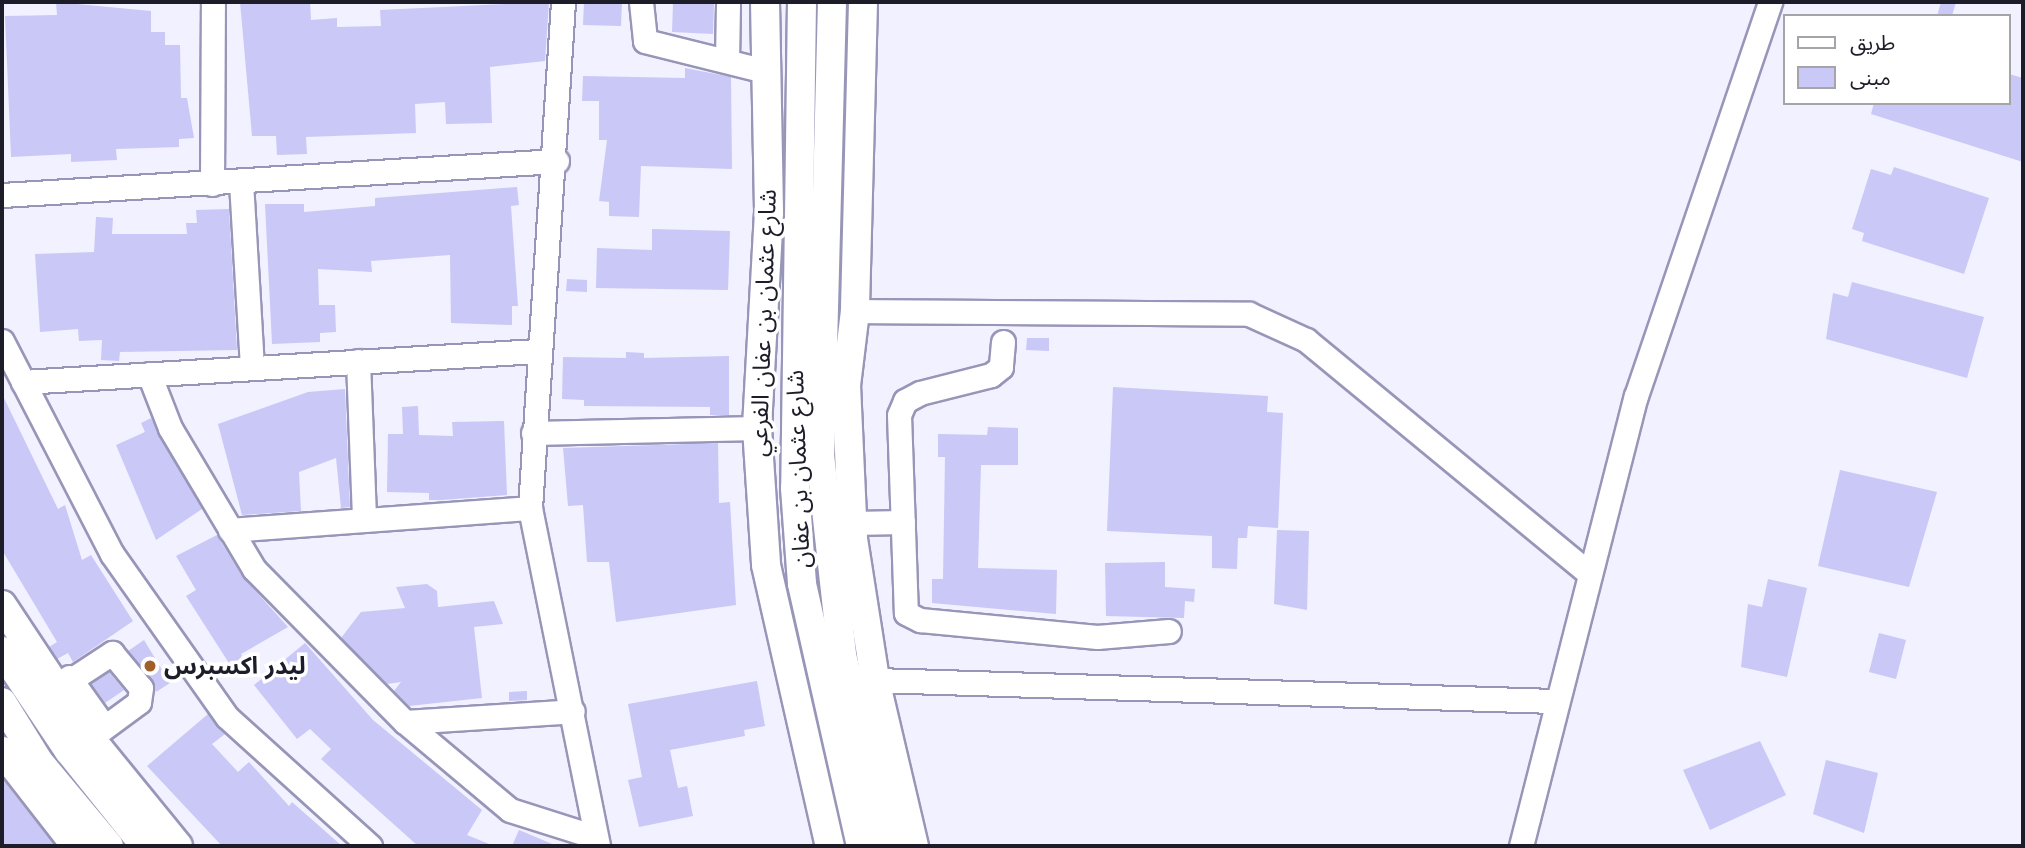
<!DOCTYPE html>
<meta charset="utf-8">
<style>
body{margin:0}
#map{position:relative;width:2025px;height:848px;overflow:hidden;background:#f1f1ff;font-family:Jost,"Noto Sans Arabic",sans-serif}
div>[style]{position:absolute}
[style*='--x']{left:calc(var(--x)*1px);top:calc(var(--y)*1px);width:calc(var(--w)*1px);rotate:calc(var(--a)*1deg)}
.building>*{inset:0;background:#cac8f7}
.roads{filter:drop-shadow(2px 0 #9896b8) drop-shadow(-2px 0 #9896b8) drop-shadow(0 2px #9896b8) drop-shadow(0 -2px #9896b8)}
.minor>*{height:23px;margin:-11.5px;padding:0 11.5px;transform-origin:11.5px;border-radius:11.5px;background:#fff}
.major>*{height:28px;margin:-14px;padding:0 14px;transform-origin:14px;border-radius:14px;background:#fff}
.dots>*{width:19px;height:19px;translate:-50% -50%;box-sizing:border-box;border:4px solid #fff;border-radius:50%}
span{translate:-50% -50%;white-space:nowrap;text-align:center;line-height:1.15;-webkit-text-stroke:7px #fff;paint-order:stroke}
.street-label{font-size:24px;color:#1d1c29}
.poi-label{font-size:24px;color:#1d1c29;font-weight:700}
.left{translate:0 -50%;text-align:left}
.frame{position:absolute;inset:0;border:4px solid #1d1c29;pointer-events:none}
.legend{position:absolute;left:1783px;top:14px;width:228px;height:91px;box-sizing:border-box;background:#fff;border:2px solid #a5a4a9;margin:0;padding:9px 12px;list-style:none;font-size:21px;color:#1d1c29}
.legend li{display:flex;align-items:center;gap:14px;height:35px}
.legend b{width:35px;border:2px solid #a5a4a9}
</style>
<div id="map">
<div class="building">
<div style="clip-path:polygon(56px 2px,151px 11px,151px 32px,165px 32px,165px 45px,180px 45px,181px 98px,187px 98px,194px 138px,179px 139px,179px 147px,116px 149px,117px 160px,71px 162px,71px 154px,11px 157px,5px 16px,57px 15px)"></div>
<div style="clip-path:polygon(240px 2px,310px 2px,311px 20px,337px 18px,337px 27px,381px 26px,380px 10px,549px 2px,545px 61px,490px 67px,492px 123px,446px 124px,445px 102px,415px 104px,416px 133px,306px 137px,307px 154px,277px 155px,276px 136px,252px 136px)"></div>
<div style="clip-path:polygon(584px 2px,622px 2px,621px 26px,583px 25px)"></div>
<div style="clip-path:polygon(1941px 2px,1956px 2px,1952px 16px,1937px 16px)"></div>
<div style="clip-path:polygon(673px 3px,714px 4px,713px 34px,672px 32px)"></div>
<div style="clip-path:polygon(685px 68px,731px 77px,732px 169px,641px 166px,639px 217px,609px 216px,609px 202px,599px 201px,607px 140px,599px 140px,599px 101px,582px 101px,583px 76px,685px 78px)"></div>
<div style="clip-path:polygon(2009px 74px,2023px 78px,2023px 162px,1871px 114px,1874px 103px,2009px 103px)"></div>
<div style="clip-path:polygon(1894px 167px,1989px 198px,1964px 274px,1862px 241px,1864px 233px,1852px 229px,1871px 169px,1891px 175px)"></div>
<div style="clip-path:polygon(517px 187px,519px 205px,511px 206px,518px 306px,512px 306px,512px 325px,451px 323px,450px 255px,371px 261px,372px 272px,318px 269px,319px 305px,335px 305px,336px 332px,320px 333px,320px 342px,272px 344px,265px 204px,304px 204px,304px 212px,375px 206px,375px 198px)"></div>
<div style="clip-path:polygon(229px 209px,237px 350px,120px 352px,119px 361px,101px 360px,102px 340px,79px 341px,78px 329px,40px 332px,35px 254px,94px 252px,96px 217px,113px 218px,112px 234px,187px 234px,186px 223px,197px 223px,196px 210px)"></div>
<div style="clip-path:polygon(652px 229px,730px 231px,728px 290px,596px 288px,597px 248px,652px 250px)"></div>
<div style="clip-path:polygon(567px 279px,587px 280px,587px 292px,566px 291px)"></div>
<div style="clip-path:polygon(1852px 282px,1984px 317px,1967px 378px,1826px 339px,1833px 293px,1848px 297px)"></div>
<div style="clip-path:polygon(1027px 338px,1049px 338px,1049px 351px,1026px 350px)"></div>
<div style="clip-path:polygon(626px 352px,644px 353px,644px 358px,729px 356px,729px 415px,710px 415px,710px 407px,584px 406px,584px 400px,562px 399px,563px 357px,626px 358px)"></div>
<div style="clip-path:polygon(1113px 387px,1268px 396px,1267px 412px,1283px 413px,1278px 528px,1248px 526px,1247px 538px,1238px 538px,1237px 569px,1212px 568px,1212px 536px,1107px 531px)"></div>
<div style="clip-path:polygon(345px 389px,350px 507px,341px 508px,336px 458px,299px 472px,301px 511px,242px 515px,218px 424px,308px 392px)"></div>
<div style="clip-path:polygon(2px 394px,58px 509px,65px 505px,82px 560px,91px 555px,133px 621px,73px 662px,68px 653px,57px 659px,49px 647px,57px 642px,2px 550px)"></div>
<div style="clip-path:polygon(418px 406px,419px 435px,453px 436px,452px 422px,504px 421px,507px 495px,442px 500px,429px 500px,429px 493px,387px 492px,388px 434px,403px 434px,402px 407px)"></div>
<div style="clip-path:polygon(151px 418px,202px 509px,156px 540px,116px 445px,145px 432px,141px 423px)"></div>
<div style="clip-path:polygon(988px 427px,1018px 428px,1018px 465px,981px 465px,978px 568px,1057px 570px,1056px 614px,932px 603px,932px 579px,943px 579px,945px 457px,938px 457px,938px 434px,987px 435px)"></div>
<div style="clip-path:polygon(718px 443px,719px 503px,730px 502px,736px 605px,616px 622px,609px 562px,587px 562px,583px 505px,568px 506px,563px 448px)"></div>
<div style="clip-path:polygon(1840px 470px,1937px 492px,1909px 587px,1818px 566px)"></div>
<div style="clip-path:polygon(1277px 530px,1309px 531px,1307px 610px,1274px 604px)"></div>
<div style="clip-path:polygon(217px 535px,242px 576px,288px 627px,241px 654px,247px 664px,234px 671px,186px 596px,196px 590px,176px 556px)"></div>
<div style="clip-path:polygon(1165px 562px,1165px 587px,1195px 589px,1194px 602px,1185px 601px,1184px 618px,1106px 616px,1105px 563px)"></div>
<div style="clip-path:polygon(1768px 579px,1807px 588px,1787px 677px,1741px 667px,1748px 604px,1762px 607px)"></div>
<div style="clip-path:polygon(427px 584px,437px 591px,438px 607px,494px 601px,503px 624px,474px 627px,482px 698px,409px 706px,394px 691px,401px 682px,387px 684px,341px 638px,361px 612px,405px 608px,396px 587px)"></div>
<div style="clip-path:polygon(1879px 633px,1906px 640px,1896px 679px,1869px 672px)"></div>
<div style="clip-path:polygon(144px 640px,170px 683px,156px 692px,128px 651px)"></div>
<div style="clip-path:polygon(305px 643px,373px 720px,482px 810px,467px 835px,494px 846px,418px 846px,321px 759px,331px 749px,310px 729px,297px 739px,254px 685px)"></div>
<div style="clip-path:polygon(109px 672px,124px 690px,105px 703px,91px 684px)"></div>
<div style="clip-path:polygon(757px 681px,765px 726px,744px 730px,745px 736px,670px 750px,678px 788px,687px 786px,693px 816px,639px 827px,628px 780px,642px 777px,628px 704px)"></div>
<div style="clip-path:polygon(527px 691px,527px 700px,509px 701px,509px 692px)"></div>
<div style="clip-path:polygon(208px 714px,225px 734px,212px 744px,238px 772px,249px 762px,289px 806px,292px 802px,342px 846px,222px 846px,147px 766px)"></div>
<div style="clip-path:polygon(1760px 741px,1786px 795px,1710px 830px,1683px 770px)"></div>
<div style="clip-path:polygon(1826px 760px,1878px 773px,1864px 833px,1813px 814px)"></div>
<div style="clip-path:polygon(2px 778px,23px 805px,55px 846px,2px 846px)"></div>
<div style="clip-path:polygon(519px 830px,557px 846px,512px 846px)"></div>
</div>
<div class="roads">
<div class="minor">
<div style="--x:563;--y:2;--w:507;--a:93.73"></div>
<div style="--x:530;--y:508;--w:345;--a:78.6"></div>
<div style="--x:641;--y:2;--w:39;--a:84"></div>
<div style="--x:645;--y:41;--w:124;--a:14"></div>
<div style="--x:727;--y:61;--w:59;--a:-89"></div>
<div style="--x:241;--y:182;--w:186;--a:86.6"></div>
<div style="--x:212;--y:184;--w:182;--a:-89.7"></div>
<div style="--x:2;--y:195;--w:556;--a:-3.51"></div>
<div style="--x:855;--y:311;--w:394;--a:0.4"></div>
<div style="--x:1249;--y:314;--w:63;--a:24.5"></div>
<div style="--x:1306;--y:340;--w:364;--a:39.5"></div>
<div style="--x:2;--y:341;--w:240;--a:62.7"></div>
<div style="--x:112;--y:554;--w:199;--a:54.8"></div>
<div style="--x:227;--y:717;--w:193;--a:42.1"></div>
<div style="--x:1003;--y:342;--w:25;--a:95"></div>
<div style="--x:1001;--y:367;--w:13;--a:141"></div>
<div style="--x:991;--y:375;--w:73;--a:165.8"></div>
<div style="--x:920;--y:393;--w:17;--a:152"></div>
<div style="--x:905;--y:401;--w:15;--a:113"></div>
<div style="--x:899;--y:415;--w:198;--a:88"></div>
<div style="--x:906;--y:613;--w:16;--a:27"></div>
<div style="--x:920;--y:620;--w:178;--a:5.5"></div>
<div style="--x:1097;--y:637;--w:72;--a:-4.8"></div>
<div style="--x:358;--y:361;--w:159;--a:87.8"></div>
<div style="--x:149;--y:374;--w:58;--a:68.7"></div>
<div style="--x:170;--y:428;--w:164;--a:59.2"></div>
<div style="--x:254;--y:569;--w:215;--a:45.4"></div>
<div style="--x:405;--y:722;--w:137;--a:40"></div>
<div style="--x:510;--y:810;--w:89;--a:17.6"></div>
<div style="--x:23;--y:382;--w:515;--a:-3.45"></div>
<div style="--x:533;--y:433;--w:224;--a:-1.3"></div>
<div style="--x:852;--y:523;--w:51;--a:-1.1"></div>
<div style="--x:230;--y:530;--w:301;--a:-4.2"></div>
<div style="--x:69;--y:677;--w:60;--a:54.5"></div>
<div style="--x:875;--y:680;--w:680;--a:1.77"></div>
<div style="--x:57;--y:689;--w:66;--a:-33.2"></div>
<div style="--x:112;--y:653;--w:45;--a:50.4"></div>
<div style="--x:141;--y:688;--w:14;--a:98"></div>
<div style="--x:139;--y:702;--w:61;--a:143.7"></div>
<div style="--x:405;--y:722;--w:168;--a:-3.7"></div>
<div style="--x:1521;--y:846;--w:464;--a:-75.7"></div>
<div style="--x:1636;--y:396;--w:416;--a:-71.2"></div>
</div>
<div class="major">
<div style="--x:765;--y:2;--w:210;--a:88.9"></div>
<div style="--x:769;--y:212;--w:216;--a:93.2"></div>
<div style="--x:757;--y:428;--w:137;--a:86.2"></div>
<div style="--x:766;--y:565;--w:288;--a:77.2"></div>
<div style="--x:802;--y:2;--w:486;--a:90.8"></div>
<div style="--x:795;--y:488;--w:96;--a:85.8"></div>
<div style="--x:802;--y:584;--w:269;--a:77.3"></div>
<div style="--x:832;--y:2;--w:453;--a:91.5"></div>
<div style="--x:820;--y:455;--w:201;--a:83.7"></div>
<div style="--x:842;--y:655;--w:196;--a:76.5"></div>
<div style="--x:863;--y:2;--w:309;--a:91.5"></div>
<div style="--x:855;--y:311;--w:75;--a:96.9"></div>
<div style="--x:846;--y:385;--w:154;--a:87.4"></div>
<div style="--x:853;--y:539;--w:143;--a:81.1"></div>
<div style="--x:875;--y:680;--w:171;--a:76.8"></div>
<div style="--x:2;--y:605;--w:159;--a:56.5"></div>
<div style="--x:90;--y:738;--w:139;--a:50.8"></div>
<div style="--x:2;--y:651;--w:120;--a:56.2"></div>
<div style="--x:69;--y:751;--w:122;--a:51.3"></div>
<div style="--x:2;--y:702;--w:70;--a:58.3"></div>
<div style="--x:39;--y:762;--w:109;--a:50.2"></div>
<div style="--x:2;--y:751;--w:120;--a:52.1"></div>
</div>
</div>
<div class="dots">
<div style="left:150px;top:666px;background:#9f5f28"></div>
</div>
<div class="street-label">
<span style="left:763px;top:323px;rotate:-88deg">شارع عثمان بن عفان الفرعي</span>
<span style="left:798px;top:469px;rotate:-92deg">شارع عثمان بن عفان</span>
</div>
<div class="poi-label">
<span class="left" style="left:164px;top:666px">ليدر اكسبرس</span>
</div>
<div class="frame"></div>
<ul class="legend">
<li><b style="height:9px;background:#fff"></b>طريق</li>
<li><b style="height:19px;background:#cac8f7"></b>مبنى</li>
</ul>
</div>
